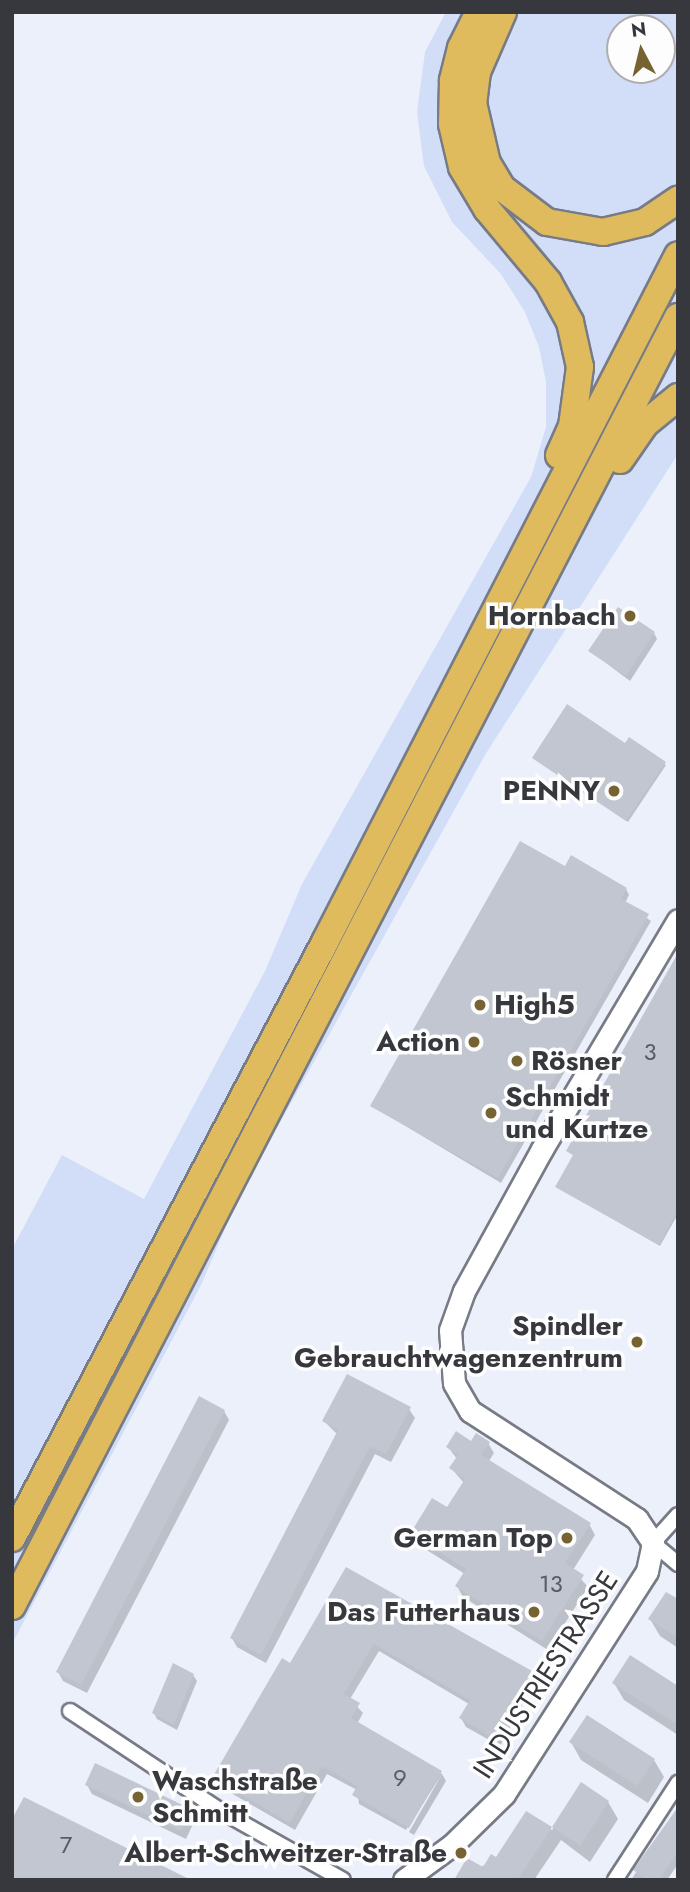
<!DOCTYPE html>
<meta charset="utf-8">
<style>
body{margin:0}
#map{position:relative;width:690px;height:1892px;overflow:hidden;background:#ebf0fb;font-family:Jost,sans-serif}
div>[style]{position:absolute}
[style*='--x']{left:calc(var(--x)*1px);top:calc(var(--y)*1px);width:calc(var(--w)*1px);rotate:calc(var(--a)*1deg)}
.green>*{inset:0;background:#d2ddf8}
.shadow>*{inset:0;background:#0003}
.building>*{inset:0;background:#c1c6d1}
.roads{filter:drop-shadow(2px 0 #777b85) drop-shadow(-2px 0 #777b85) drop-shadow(0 2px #777b85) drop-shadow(0 -2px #777b85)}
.street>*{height:14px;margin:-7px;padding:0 7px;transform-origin:7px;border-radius:7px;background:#fff}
.secondary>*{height:21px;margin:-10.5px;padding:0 10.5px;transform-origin:10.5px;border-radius:10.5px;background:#fff}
.highway>*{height:26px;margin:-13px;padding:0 13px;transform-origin:13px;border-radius:13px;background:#e0bb5e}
.dots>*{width:19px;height:19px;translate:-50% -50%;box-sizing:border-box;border:4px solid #fdfdfd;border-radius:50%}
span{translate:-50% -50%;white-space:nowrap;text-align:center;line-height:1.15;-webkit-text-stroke:7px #fdfdfd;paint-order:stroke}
.number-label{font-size:24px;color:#5a5c62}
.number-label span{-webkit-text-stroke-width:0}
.poi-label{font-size:28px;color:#37383d;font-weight:700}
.right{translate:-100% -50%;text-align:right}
.left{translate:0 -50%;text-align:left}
.street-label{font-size:28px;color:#37383d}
.frame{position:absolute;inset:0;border:14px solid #37383d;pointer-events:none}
.north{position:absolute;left:606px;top:14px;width:70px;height:70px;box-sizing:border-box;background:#fdfdfd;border:2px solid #aeaeb0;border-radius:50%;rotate:353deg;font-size:19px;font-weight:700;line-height:28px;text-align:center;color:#37383d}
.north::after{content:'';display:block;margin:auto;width:24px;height:32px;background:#776332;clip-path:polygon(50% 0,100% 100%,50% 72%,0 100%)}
</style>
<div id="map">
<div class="green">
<div style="clip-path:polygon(evenodd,446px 12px,678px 12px,678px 454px,485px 755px,238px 1198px,202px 1283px,12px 1644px,12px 1249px,62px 1155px,144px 1199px,265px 971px,302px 884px,531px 477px,546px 427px,546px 382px,539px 347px,525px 312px,501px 274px,452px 222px,424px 166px,417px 112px,425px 52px,446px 12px,620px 28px,662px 28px,662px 70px,620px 70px,620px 28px)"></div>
</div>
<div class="shadow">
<div style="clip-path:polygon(654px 633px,657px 639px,630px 681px,590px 651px)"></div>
<div style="clip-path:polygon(625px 745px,666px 765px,628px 822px,534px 758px)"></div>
<div style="clip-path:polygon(565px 868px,626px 889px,629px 895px,625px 903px,651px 921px,501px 1183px,372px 1106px)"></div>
<div style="clip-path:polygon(678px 957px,678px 1214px,660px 1246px,557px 1187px,575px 1156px,568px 1151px)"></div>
<div style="clip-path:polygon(409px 1409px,415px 1418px,391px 1462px,375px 1454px,266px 1663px,237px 1647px,232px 1638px,338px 1435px,324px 1421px)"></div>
<div style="clip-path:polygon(224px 1411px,229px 1420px,87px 1693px,63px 1681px,58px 1672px)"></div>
<div style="clip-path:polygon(488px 1443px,494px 1453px,489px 1461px,589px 1524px,595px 1535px,573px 1570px,588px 1587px,548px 1650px,463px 1597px,457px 1586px,465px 1574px,417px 1544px,412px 1534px,447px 1510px,464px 1483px,451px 1468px,457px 1459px,448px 1447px)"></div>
<div style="clip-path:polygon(347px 1569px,530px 1672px,535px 1681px,500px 1746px,466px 1727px,461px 1718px,469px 1704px,379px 1651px,350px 1699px,363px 1713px,357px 1724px,442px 1774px,406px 1830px,359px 1804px,357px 1790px,327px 1774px,295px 1830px,219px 1786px,214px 1778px,291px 1665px)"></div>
<div style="clip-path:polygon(678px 1601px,678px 1648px,660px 1636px,650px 1619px)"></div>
<div style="clip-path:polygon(193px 1675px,197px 1681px,177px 1730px,157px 1719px,154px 1713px)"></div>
<div style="clip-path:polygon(614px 1683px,678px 1688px,678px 1735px,624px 1700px)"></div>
<div style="clip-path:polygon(571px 1742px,654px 1760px,664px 1777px,648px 1803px,581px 1760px)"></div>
<div style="clip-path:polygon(442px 1774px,446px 1781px,414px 1835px,409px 1832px)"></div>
<div style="clip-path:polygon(87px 1785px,190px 1811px,195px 1820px,186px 1839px,92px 1794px)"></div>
<div style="clip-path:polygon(582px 1785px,608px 1802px,618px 1819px,590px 1862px,561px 1840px,534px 1880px,456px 1880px,496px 1859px,527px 1813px,552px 1830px)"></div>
<div style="clip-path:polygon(678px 1809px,678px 1864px,667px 1880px,631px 1880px)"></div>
</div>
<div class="building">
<div style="clip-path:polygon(618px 607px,655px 632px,626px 676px,588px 651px)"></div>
<div style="clip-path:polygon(567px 704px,625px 743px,629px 737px,666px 762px,626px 821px,532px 758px)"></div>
<div style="clip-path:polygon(520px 841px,565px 866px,571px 855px,627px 888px,621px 899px,649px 914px,498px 1178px,370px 1106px)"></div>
<div style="clip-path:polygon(678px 953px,678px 1210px,659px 1245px,555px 1187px,573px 1155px,566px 1151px)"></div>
<div style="clip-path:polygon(347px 1374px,411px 1407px,386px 1454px,370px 1446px,261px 1655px,230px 1638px,338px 1430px,322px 1421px)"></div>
<div style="clip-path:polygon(199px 1396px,225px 1410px,81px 1685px,56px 1672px)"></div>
<div style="clip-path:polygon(456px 1431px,471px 1441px,476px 1433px,490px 1442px,481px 1455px,591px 1523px,565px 1563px,584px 1575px,542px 1641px,455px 1586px,466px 1569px,410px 1534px,432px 1498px,447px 1507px,465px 1479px,449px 1468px,458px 1455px,446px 1447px)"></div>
<div style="clip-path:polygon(346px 1567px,532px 1671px,494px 1738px,459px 1718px,470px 1700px,374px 1644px,344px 1694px,360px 1703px,351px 1718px,442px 1771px,409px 1828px,352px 1795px,357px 1786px,322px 1766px,290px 1823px,212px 1778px,282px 1658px,290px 1663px)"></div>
<div style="clip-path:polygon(666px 1592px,678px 1599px,678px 1638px,648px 1619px)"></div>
<div style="clip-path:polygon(630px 1655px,678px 1686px,678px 1725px,612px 1683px)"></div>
<div style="clip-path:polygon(173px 1663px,194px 1674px,174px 1725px,152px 1713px)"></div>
<div style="clip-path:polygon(587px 1715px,655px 1759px,637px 1786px,569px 1742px)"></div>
<div style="clip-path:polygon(95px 1763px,191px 1809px,181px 1831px,85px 1785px)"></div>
<div style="clip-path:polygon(581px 1782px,609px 1801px,580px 1846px,552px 1827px)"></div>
<div style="clip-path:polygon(24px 1797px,191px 1880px,12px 1880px,12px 1819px)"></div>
<div style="clip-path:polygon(678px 1807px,678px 1852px,659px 1880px,648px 1880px,633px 1870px)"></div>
<div style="clip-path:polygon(526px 1811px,552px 1827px,517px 1880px,454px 1880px,467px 1858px,483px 1867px,491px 1854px,496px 1857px)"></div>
</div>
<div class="roads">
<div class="street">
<div style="--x:678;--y:1515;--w:38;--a:132"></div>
<div style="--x:653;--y:1543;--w:33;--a:40"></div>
<div style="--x:70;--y:1711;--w:181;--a:33.5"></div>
<div style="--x:221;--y:1811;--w:140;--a:29.5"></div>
<div style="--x:615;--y:1880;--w:116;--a:-57"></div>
</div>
<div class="secondary">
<div style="--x:404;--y:1880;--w:59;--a:-36.1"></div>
<div style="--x:452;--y:1845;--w:73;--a:-44.4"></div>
<div style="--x:504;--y:1794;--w:265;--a:-57.3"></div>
<div style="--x:647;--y:1571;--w:29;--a:-78"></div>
<div style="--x:653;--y:1543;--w:29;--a:-124"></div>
<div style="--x:637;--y:1519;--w:199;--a:-147.1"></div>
<div style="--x:470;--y:1411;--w:32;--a:-120"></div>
<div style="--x:454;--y:1383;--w:53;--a:-94.3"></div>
<div style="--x:450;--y:1330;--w:41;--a:-70.3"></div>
<div style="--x:464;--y:1291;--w:162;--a:-61.2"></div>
<div style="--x:542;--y:1149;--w:266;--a:-59.3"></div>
</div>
<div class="highway">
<div style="--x:479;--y:12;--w:40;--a:116.6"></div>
<div style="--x:461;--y:48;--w:34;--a:104"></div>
<div style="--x:453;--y:81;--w:43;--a:91.3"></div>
<div style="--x:452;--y:124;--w:44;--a:76.9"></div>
<div style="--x:462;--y:167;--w:49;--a:59.2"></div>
<div style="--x:487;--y:209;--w:95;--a:50.1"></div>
<div style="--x:548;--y:282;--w:46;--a:61.2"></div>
<div style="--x:570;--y:322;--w:46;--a:77.5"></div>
<div style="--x:580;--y:367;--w:60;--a:97.7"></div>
<div style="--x:572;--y:426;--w:32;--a:114"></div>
<div style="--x:503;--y:12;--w:65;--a:113.4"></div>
<div style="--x:477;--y:72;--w:31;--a:97"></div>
<div style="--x:473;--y:103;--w:62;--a:76.9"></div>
<div style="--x:487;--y:163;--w:29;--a:59"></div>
<div style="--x:502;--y:188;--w:56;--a:37.1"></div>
<div style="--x:547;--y:222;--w:57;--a:10.1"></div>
<div style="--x:603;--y:232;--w:43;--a:-13.4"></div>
<div style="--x:645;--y:222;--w:40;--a:-34"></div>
<div style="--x:620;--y:460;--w:44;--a:-55.2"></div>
<div style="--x:645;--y:424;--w:43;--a:-39.3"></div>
<div style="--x:12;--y:1538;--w:673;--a:-62.29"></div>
<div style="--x:325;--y:942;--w:772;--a:-62.8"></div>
<div style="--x:12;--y:1606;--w:1451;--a:-62.68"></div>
</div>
</div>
<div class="dots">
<div style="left:630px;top:616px;background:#776332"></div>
<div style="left:614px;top:791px;background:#776332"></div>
<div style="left:480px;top:1005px;background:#776332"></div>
<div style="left:474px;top:1042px;background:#776332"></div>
<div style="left:517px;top:1061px;background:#776332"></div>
<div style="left:491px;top:1113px;background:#776332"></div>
<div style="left:637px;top:1342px;background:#776332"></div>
<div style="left:567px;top:1538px;background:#776332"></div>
<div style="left:534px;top:1612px;background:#776332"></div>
<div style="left:138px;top:1797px;background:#776332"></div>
<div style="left:461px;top:1853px;background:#776332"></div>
</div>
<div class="number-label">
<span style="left:650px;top:1052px">3</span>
<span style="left:551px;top:1584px">13</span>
<span style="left:400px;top:1778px">9</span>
<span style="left:66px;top:1845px">7</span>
</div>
<div class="poi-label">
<span class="right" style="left:616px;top:616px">Hornbach</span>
<span class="right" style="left:600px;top:791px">PENNY</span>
<span class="left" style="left:494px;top:1005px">High5</span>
<span class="right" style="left:460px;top:1042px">Action</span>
<span class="left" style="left:531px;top:1061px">Rösner</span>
<span class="left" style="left:505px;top:1113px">Schmidt<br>und Kurtze</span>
<span class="right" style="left:623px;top:1342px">Spindler<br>Gebrauchtwagenzentrum</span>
<span class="right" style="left:553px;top:1538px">German Top</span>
<span class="right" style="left:520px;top:1612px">Das Futterhaus</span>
<span class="left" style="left:152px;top:1797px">Waschstraße<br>Schmitt</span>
<span class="right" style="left:447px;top:1853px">Albert-Schweitzer-Straße</span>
</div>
<div class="street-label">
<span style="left:546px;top:1675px;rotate:-57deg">INDUSTRIESTRASSE</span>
</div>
<div class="frame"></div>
<div class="north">N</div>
</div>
